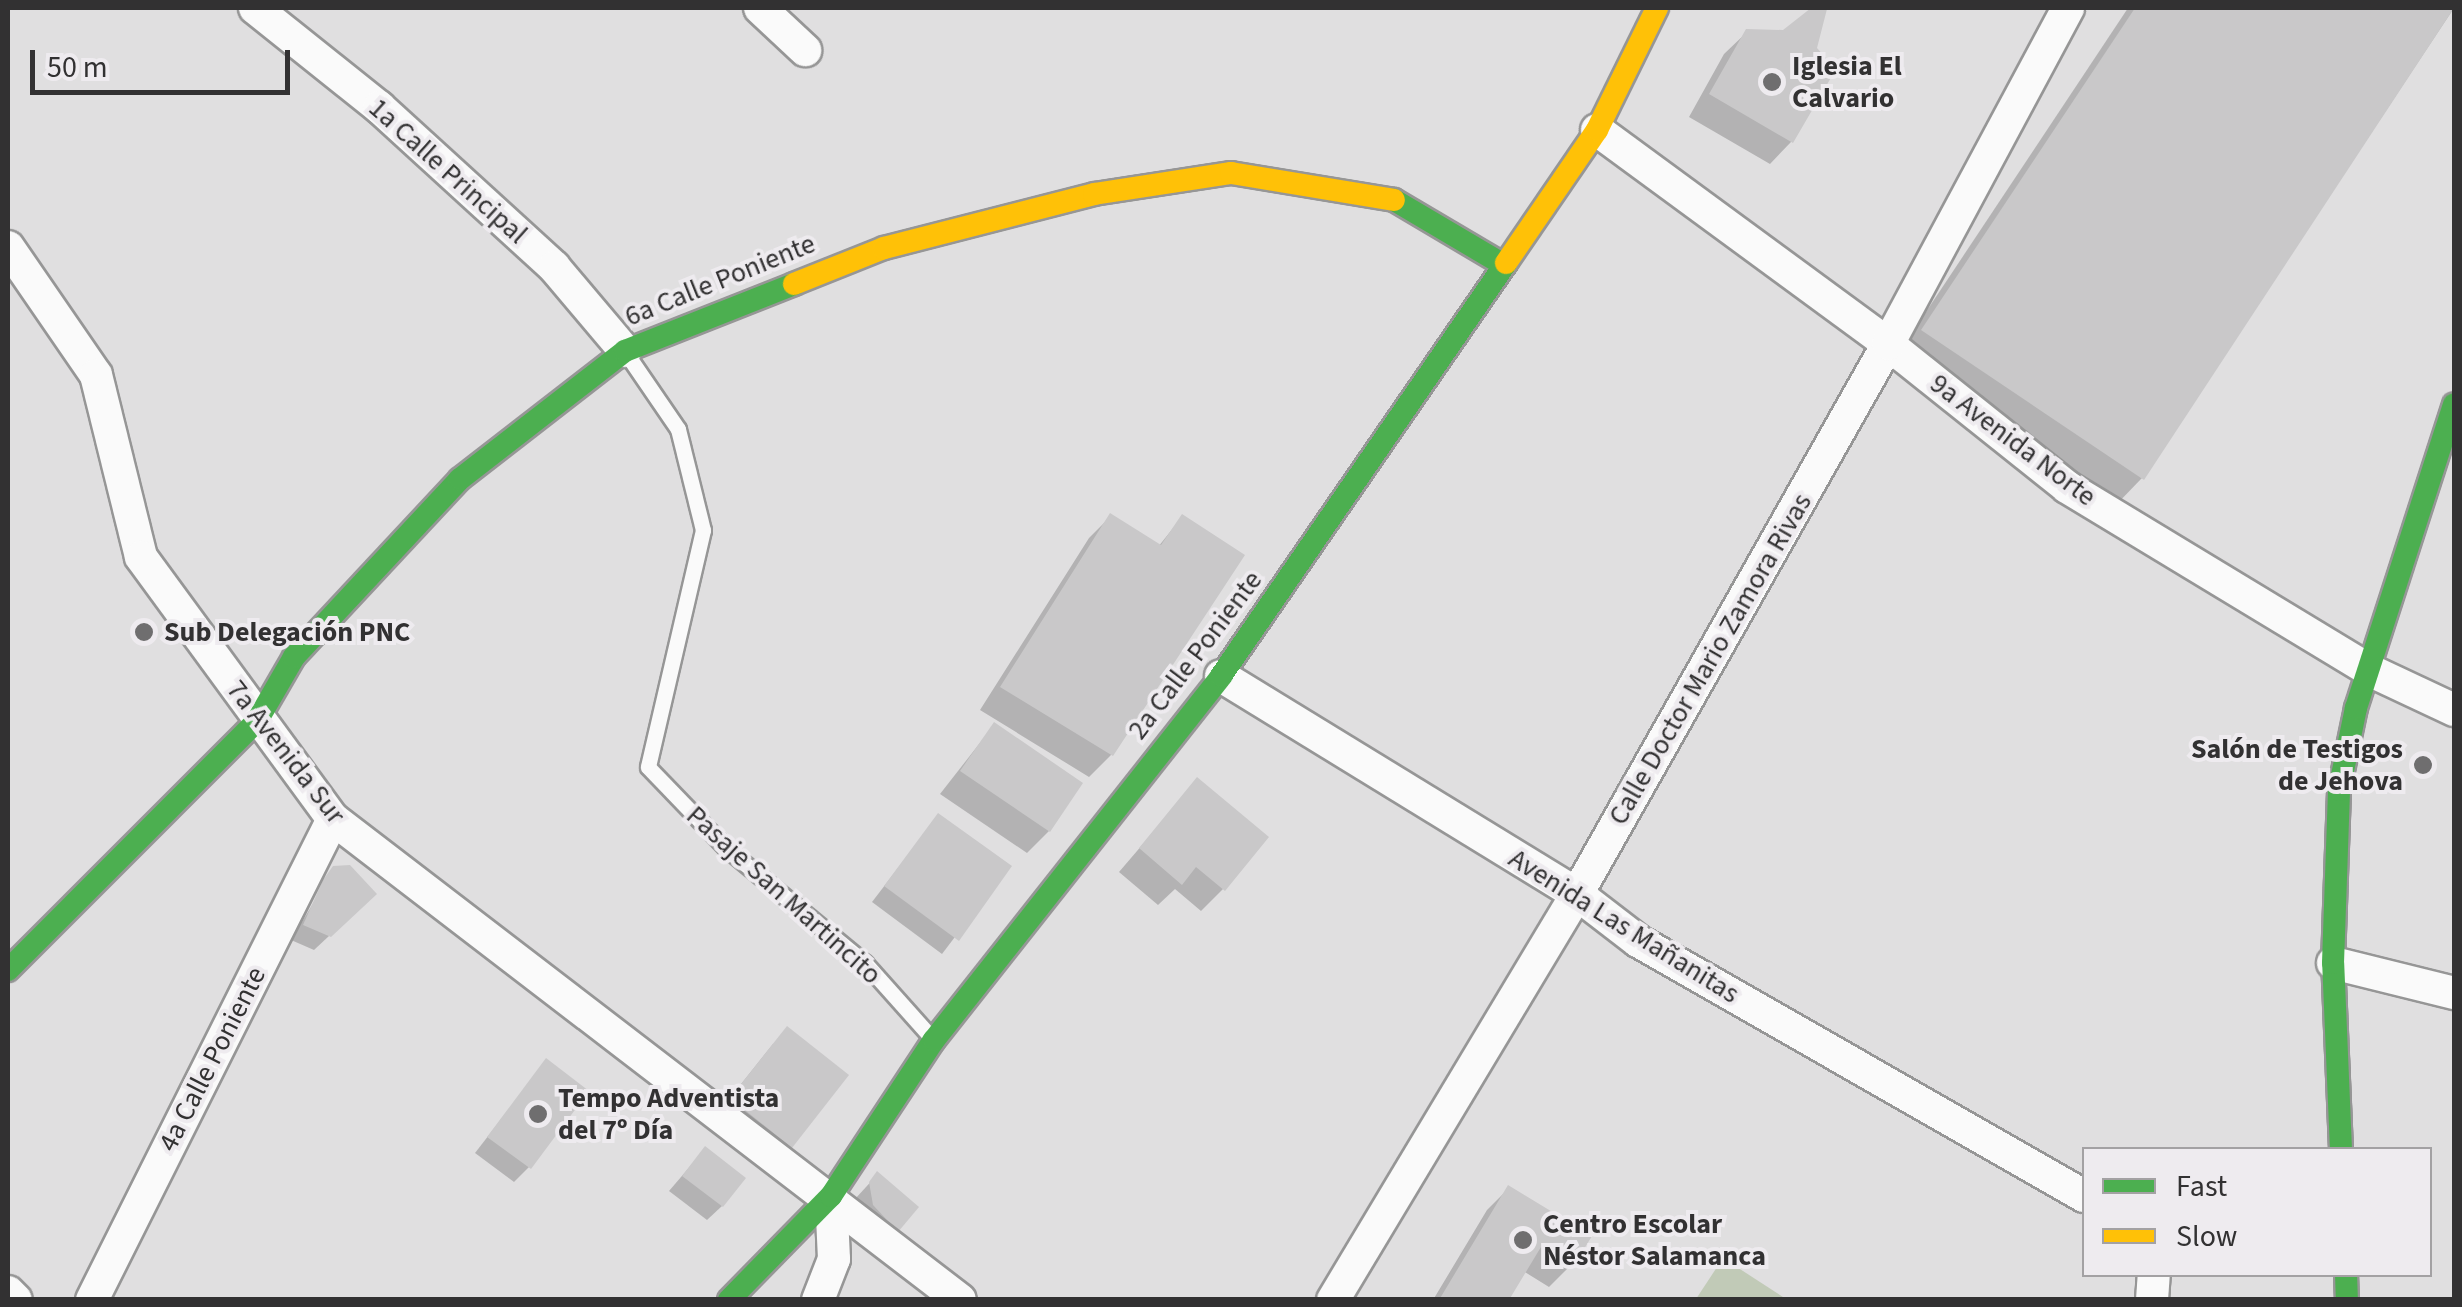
<!DOCTYPE html>
<meta charset="utf-8">
<style>
body{margin:0}
#map{position:relative;width:2462px;height:1307px;overflow:hidden;background:#e0dfe0;font-family:"Source Sans 3",sans-serif}
div>[style]{position:absolute}
[style*='--x']{left:calc(var(--x)*1px);top:calc(var(--y)*1px);width:calc(var(--w)*1px);rotate:calc(var(--a)*1deg)}
.green>*{inset:0;background:#c1cab7}
.shadow>*{inset:0;background:#0003}
.building>*{inset:0;background:#c9c8c9}
.roads{filter:drop-shadow(2px 0 #969696) drop-shadow(-2px 0 #969696) drop-shadow(0 2px #969696) drop-shadow(0 -2px #969696)}
.lane>*{height:15px;margin:-7.5px;padding:0 7.5px;transform-origin:7.5px;border-radius:7.5px;background:#fafafa}
.street>*{height:32px;margin:-16px;padding:0 16px;transform-origin:16px;border-radius:16px;background:#fafafa}
.fast>*{height:22px;margin:-11px;padding:0 11px;transform-origin:11px;border-radius:11px;background:#4caf50}
.slow>*{height:22px;margin:-11px;padding:0 11px;transform-origin:11px;border-radius:11px;background:#ffc107}
.dots>*{width:28px;height:28px;translate:-50% -50%;box-sizing:border-box;border:5px solid #eeebef;border-radius:50%}
span{translate:-50% -50%;white-space:nowrap;text-align:center;line-height:1.15;-webkit-text-stroke:8px #eeebef;paint-order:stroke}
.poi-label{font-size:28px;color:#323132;font-weight:700}
.left{translate:0 -50%;text-align:left}
.right{translate:-100% -50%;text-align:right}
.street-label{font-size:28px;color:#323132}
.frame{position:absolute;inset:0;border:10px solid #323132;pointer-events:none}
.legend{position:absolute;left:2082px;top:1147px;width:350px;height:130px;box-sizing:border-box;background:#eeebef;border:2px solid #a3a1a3;margin:0;padding:12px 18px;list-style:none;font-size:30px;color:#323132}
.legend li{display:flex;align-items:center;gap:20px;height:50px}
.legend b{width:50px;border:2px solid #a3a1a3}
.scale{position:absolute;left:30px;top:50px;width:260px;height:45px;box-sizing:border-box;border:5px solid #323132;border-top:0;padding-left:12px;font-size:30px;line-height:35px;white-space:nowrap;color:#323132;-webkit-text-stroke:8px #eeebef;paint-order:stroke}
</style>
<div id="map">
<div class="green">
<div style="clip-path:polygon(1723px 1258px,1786px 1299px,1696px 1299px)"></div>
</div>
<div class="shadow">
<div style="clip-path:polygon(1817px 8px,1824px 11px,1791px 142px,1770px 164px,1689px 117px,1724px 54px,1747px 32px,1784px 32px)"></div>
<div style="clip-path:polygon(2128px 8px,2454px 8px,2142px 478px,2114px 507px,1894px 360px)"></div>
<div style="clip-path:polygon(1111px 516px,1158px 547px,1182px 517px,1241px 556px,1111px 755px,1089px 777px,980px 710px,1089px 538px)"></div>
<div style="clip-path:polygon(994px 725px,1049px 831px,1027px 853px,940px 794px)"></div>
<div style="clip-path:polygon(1197px 781px,1223px 889px,1201px 911px,1175px 889px,1158px 905px,1119px 872px)"></div>
<div style="clip-path:polygon(938px 816px,1008px 867px,942px 954px,872px 902px)"></div>
<div style="clip-path:polygon(334px 869px,359px 908px,314px 950px,291px 940px)"></div>
<div style="clip-path:polygon(773px 1044px,846px 1076px,776px 1161px,718px 1113px)"></div>
<div style="clip-path:polygon(546px 1061px,529px 1167px,514px 1182px,475px 1153px)"></div>
<div style="clip-path:polygon(705px 1149px,722px 1206px,707px 1220px,669px 1191px)"></div>
<div style="clip-path:polygon(877px 1175px,916px 1207px,882px 1245px,868px 1233px,855px 1199px)"></div>
<div style="clip-path:polygon(1509px 1188px,1571px 1265px,1549px 1287px,1523px 1271px,1506px 1300px,1433px 1300px,1487px 1210px)"></div>
</div>
<div class="building">
<div style="clip-path:polygon(1811px 8px,1827px 9px,1817px 48px,1836px 69px,1793px 143px,1709px 94px,1746px 29px,1783px 30px)"></div>
<div style="clip-path:polygon(2135px 8px,2454px 8px,2144px 480px,1921px 330px)"></div>
<div style="clip-path:polygon(1110px 513px,1161px 545px,1182px 514px,1245px 555px,1113px 756px,1000px 687px)"></div>
<div style="clip-path:polygon(994px 722px,1083px 783px,1050px 832px,960px 771px)"></div>
<div style="clip-path:polygon(1197px 777px,1269px 837px,1225px 891px,1196px 867px,1182px 885px,1139px 848px)"></div>
<div style="clip-path:polygon(938px 813px,1012px 866px,959px 941px,884px 886px)"></div>
<div style="clip-path:polygon(350px 865px,377px 894px,331px 937px,303px 925px,323px 880px,333px 866px)"></div>
<div style="clip-path:polygon(787px 1026px,849px 1075px,792px 1148px,730px 1098px)"></div>
<div style="clip-path:polygon(546px 1058px,589px 1091px,531px 1169px,487px 1137px)"></div>
<div style="clip-path:polygon(705px 1146px,746px 1178px,723px 1207px,682px 1176px)"></div>
<div style="clip-path:polygon(877px 1171px,919px 1207px,898px 1232px,873px 1205px,869px 1182px)"></div>
<div style="clip-path:polygon(1508px 1185px,1592px 1236px,1573px 1267px,1541px 1247px,1509px 1300px,1439px 1300px)"></div>
</div>
<div class="roads">
<div class="lane">
<div style="--x:626;--y:353;--w:92;--a:55.6"></div>
<div style="--x:678;--y:429;--w:104;--a:76.1"></div>
<div style="--x:703;--y:530;--w:243;--a:103.1"></div>
<div style="--x:648;--y:767;--w:114;--a:46.1"></div>
<div style="--x:727;--y:849;--w:179;--a:39.6"></div>
<div style="--x:865;--y:963;--w:99;--a:48.3"></div>
</div>
<div class="street">
<div style="--x:255;--y:8;--w:159;--a:38.6"></div>
<div style="--x:379;--y:107;--w:237;--a:42.4"></div>
<div style="--x:554;--y:267;--w:110;--a:49.8"></div>
<div style="--x:760;--y:8;--w:62;--a:43"></div>
<div style="--x:1597;--y:130;--w:361;--a:36.3"></div>
<div style="--x:1888;--y:344;--w:229;--a:38.6"></div>
<div style="--x:2067;--y:487;--w:353;--a:31.2"></div>
<div style="--x:2369;--y:670;--w:94;--a:25.2"></div>
<div style="--x:8;--y:247;--w:155;--a:55.5"></div>
<div style="--x:96;--y:375;--w:187;--a:76.1"></div>
<div style="--x:141;--y:557;--w:325;--a:53.8"></div>
<div style="--x:333;--y:819;--w:790;--a:37.49"></div>
<div style="--x:1221;--y:676;--w:417;--a:31.5"></div>
<div style="--x:1577;--y:894;--w:77;--a:37.6"></div>
<div style="--x:1638;--y:941;--w:514;--a:29.76"></div>
<div style="--x:2333;--y:963;--w:125;--a:13.9"></div>
<div style="--x:8;--y:1292;--w:11;--a:45"></div>
<div style="--x:92;--y:1300;--w:538;--a:-63.39"></div>
<div style="--x:818;--y:1300;--w:44;--a:-68.7"></div>
<div style="--x:834;--y:1259;--w:63;--a:-92.7"></div>
<div style="--x:1333;--y:1300;--w:474;--a:-59"></div>
<div style="--x:1577;--y:894;--w:632;--a:-60.51"></div>
<div style="--x:1888;--y:344;--w:381;--a:-61.8"></div>
<div style="--x:2152;--y:1300;--w:26;--a:-86"></div>
</div>
<div class="fast">
<div style="--x:1394;--y:200;--w:128;--a:30.6"></div>
<div style="--x:8;--y:970;--w:352;--a:-45"></div>
<div style="--x:257;--y:721;--w:74;--a:-60"></div>
<div style="--x:294;--y:657;--w:243;--a:-47"></div>
<div style="--x:460;--y:479;--w:209;--a:-37.8"></div>
<div style="--x:625;--y:351;--w:182;--a:-21.6"></div>
<div style="--x:2341;--y:1150;--w:187;--a:-92.4"></div>
<div style="--x:2333;--y:963;--w:173;--a:-88"></div>
<div style="--x:2339;--y:790;--w:84;--a:-78.3"></div>
<div style="--x:2356;--y:708;--w:319;--a:-72.1"></div>
<div style="--x:2346;--y:1274;--w:26;--a:88"></div>
<div style="--x:729;--y:1300;--w:146;--a:-45.6"></div>
<div style="--x:831;--y:1196;--w:187;--a:-56.6"></div>
<div style="--x:934;--y:1040;--w:464;--a:-51.7"></div>
<div style="--x:1221;--y:676;--w:502;--a:-55.39"></div>
</div>
<div class="slow">
<div style="--x:1506;--y:263;--w:161;--a:-55.6"></div>
<div style="--x:1597;--y:130;--w:136;--a:-63.8"></div>
<div style="--x:794;--y:284;--w:97;--a:-21.8"></div>
<div style="--x:884;--y:248;--w:217;--a:-14.4"></div>
<div style="--x:1094;--y:194;--w:139;--a:-8.7"></div>
<div style="--x:1231;--y:173;--w:165;--a:9.4"></div>
</div>
</div>
<div class="dots">
<div style="left:1772px;top:82px;background:#6f6e6f"></div>
<div style="left:144px;top:632px;background:#6f6e6f"></div>
<div style="left:2423px;top:765px;background:#6f6e6f"></div>
<div style="left:538px;top:1114px;background:#6f6e6f"></div>
<div style="left:1523px;top:1240px;background:#6f6e6f"></div>
</div>
<div class="poi-label">
<span class="left" style="left:1792px;top:82px">Iglesia El<br>Calvario</span>
<span class="left" style="left:164px;top:632px">Sub Delegación PNC</span>
<span class="right" style="left:2403px;top:765px">Salón de Testigos<br>de Jehova</span>
<span class="left" style="left:558px;top:1114px">Tempo Adventista<br>del 7º Día</span>
<span class="left" style="left:1543px;top:1240px">Centro Escolar<br>Néstor Salamanca</span>
</div>
<div class="street-label">
<span style="left:448px;top:171px;rotate:42deg">1a Calle Principal</span>
<span style="left:720px;top:280px;rotate:-22deg">6a Calle Poniente</span>
<span style="left:2013px;top:440px;rotate:37deg">9a Avenida Norte</span>
<span style="left:1195px;top:655px;rotate:-53deg">2a Calle Poniente</span>
<span style="left:1710px;top:659px;rotate:-60deg">Calle Doctor Mario Zamora Rivas</span>
<span style="left:286px;top:752px;rotate:52deg">7a Avenida Sur</span>
<span style="left:784px;top:895px;rotate:42deg">Pasaje San Martincito</span>
<span style="left:1624px;top:926px;rotate:32deg">Avenida Las Mañanitas</span>
<span style="left:212px;top:1059px;rotate:-63deg">4a Calle Poniente</span>
</div>
<div class="frame"></div>
<ul class="legend">
<li><b style="height:12px;background:#4caf50"></b>Fast</li>
<li><b style="height:12px;background:#ffc107"></b>Slow</li>
</ul>
<div class="scale">50 m</div>
</div>
